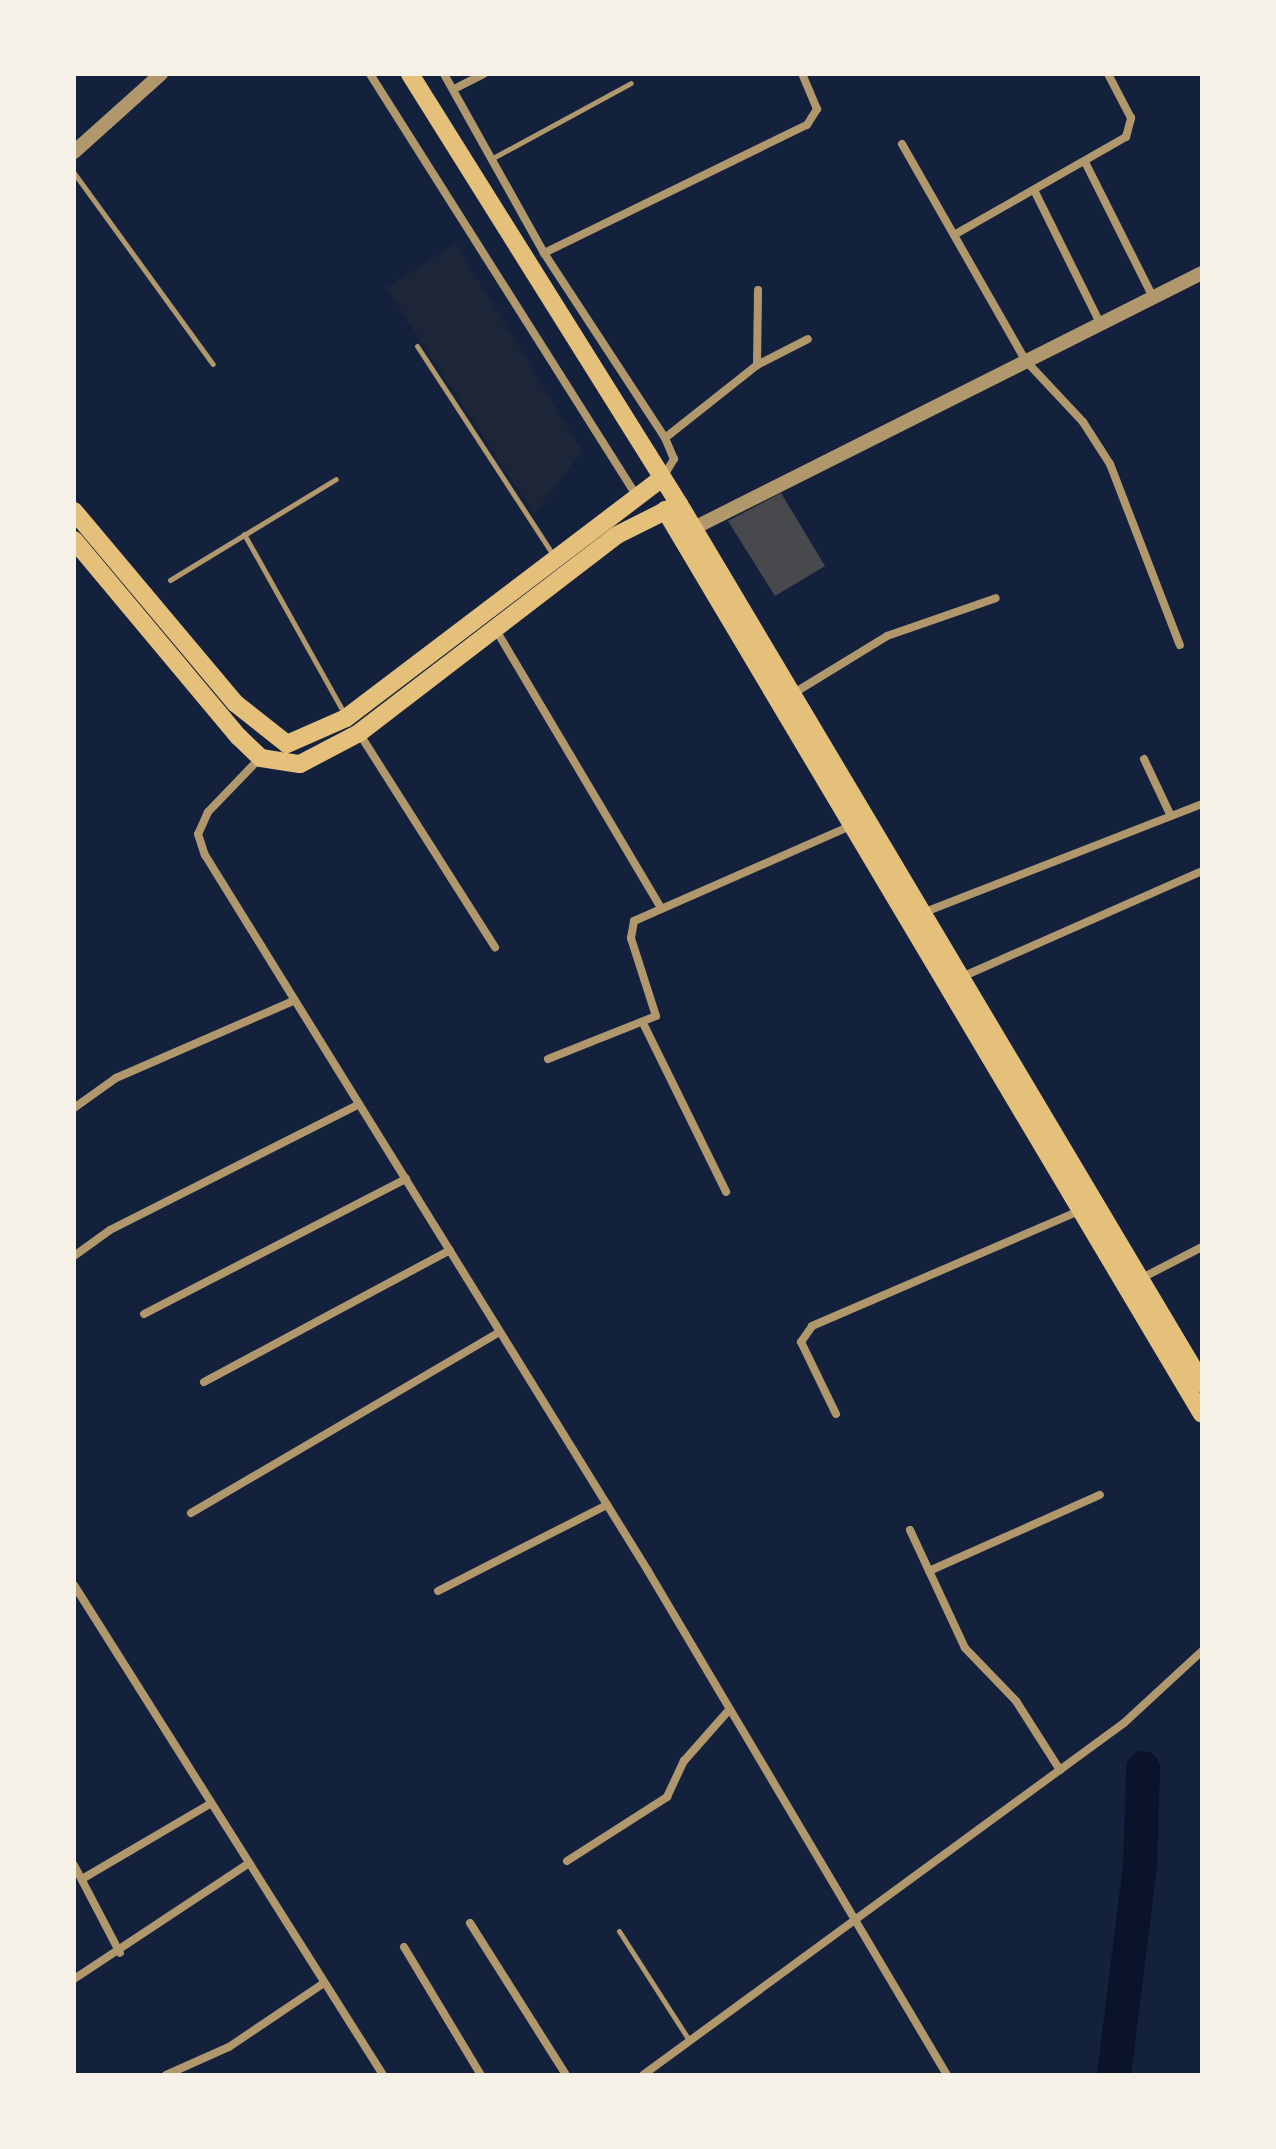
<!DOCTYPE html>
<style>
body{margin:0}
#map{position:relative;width:1276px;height:2149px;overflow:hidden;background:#14213d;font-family:"Titillium Web",sans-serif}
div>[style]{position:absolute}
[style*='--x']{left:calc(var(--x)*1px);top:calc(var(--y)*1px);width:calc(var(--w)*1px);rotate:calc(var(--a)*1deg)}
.green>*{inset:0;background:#1d2539}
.river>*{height:34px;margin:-17px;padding:0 17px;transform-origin:17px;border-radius:17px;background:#0b132b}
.building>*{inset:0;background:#48494c}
.service>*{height:5px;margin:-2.5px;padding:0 2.5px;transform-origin:2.5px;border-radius:2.5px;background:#b1986c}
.minor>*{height:8px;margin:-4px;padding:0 4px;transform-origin:4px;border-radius:4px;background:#b1986c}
.tertiary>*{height:14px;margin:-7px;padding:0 7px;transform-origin:7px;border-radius:7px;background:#b1986c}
.primary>*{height:18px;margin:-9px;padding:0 9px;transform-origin:9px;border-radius:9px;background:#e5c07b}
.trunk>*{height:18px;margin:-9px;padding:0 9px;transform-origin:9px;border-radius:9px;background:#e5c07b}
span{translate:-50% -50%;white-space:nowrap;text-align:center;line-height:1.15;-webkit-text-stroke:6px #f6f1e7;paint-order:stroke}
.frame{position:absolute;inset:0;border:76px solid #f6f1e7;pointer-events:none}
</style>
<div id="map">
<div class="green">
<div style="clip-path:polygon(456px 243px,582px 451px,534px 514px,386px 288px)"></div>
</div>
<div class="river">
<div style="--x:1114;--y:2075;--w:211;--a:-82.9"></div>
<div style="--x:1140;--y:1866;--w:98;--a:-88.2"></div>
</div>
<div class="building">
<div style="clip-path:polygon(781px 493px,825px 566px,775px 596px,728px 521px)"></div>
</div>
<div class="service">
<div style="--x:491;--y:159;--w:159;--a:-28.5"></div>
<div style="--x:74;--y:173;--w:236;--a:54"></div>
<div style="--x:417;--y:346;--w:251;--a:56.9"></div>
<div style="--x:244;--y:534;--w:207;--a:60.8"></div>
<div style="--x:170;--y:580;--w:194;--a:-31.3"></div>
<div style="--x:619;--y:1931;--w:130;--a:57.3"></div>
</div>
<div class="minor">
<div style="--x:370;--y:74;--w:499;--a:57.7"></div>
<div style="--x:444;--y:74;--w:205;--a:60.8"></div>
<div style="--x:544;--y:253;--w:221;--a:56.8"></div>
<div style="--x:665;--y:438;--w:23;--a:67"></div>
<div style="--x:674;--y:459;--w:21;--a:121"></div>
<div style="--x:454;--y:89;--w:34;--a:-27"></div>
<div style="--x:902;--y:144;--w:249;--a:60.3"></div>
<div style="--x:1025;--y:360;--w:85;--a:46.9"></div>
<div style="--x:1083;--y:422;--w:50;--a:57.3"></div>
<div style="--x:1110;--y:464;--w:194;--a:68.9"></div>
<div style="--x:1085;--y:162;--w:151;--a:63.3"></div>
<div style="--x:1034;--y:190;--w:148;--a:63.6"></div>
<div style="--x:954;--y:235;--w:198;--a:-29.7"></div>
<div style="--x:1126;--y:137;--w:20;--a:-75"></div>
<div style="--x:1131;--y:118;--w:50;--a:-117.6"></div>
<div style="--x:544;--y:253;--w:292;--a:-26"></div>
<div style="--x:807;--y:125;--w:19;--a:-58"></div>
<div style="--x:817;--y:109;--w:38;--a:-113"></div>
<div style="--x:757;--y:365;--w:57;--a:-27"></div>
<div style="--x:665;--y:438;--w:117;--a:-38.4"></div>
<div style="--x:757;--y:365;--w:75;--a:-89.2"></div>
<div style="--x:496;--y:630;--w:323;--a:59.3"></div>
<div style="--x:794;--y:693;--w:109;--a:-31.5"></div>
<div style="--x:887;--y:636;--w:115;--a:-19.2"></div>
<div style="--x:359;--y:733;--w:254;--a:57.6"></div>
<div style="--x:260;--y:758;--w:75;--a:133.9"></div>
<div style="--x:208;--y:812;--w:24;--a:114"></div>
<div style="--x:198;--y:834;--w:22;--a:72"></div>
<div style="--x:205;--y:855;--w:842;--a:58.25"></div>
<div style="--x:648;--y:1571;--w:586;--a:59.32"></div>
<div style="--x:1144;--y:759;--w:63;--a:64.7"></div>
<div style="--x:925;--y:912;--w:297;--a:-21.3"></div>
<div style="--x:964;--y:976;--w:260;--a:-23.8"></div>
<div style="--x:644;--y:1025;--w:186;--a:63.8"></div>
<div style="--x:548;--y:1059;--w:116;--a:-21.7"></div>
<div style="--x:656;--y:1016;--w:82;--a:-107.8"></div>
<div style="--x:631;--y:938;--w:17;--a:-80"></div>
<div style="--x:634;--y:921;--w:236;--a:-23.7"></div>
<div style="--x:74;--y:1108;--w:52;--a:-35.5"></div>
<div style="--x:116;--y:1078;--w:195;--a:-23.5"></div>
<div style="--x:74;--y:1256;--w:44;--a:-35.8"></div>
<div style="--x:110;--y:1230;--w:279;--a:-26.8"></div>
<div style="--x:1140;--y:1279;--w:70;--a:-27.3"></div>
<div style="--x:144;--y:1314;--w:295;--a:-27.3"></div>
<div style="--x:204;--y:1382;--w:279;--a:-28.2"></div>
<div style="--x:836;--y:1414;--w:80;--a:-115.9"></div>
<div style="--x:801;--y:1342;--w:19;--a:-55"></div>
<div style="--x:812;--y:1326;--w:291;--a:-23.3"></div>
<div style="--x:191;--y:1513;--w:358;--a:-30.4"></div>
<div style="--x:910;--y:1530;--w:130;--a:65"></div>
<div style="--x:965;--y:1648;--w:74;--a:46.1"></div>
<div style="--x:1016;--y:1701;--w:82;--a:57.5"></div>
<div style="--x:929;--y:1571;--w:187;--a:-24"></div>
<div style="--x:74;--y:1585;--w:579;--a:57.76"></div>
<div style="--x:438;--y:1591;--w:190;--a:-27"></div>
<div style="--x:567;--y:1861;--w:119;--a:-32.6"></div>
<div style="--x:667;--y:1797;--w:40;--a:-65"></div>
<div style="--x:684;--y:1761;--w:68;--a:-48.6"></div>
<div style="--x:74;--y:1865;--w:99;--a:62.4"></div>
<div style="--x:82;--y:1879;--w:148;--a:-30.4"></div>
<div style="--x:470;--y:1923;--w:180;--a:57.7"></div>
<div style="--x:404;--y:1947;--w:149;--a:59"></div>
<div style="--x:74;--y:1979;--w:209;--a:-33.5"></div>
<div style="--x:166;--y:2075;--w:69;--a:-24"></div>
<div style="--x:229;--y:2047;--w:115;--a:-34"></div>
<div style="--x:643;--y:2075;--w:596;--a:-36.2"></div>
<div style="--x:1124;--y:1723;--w:106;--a:-42.7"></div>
</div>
<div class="tertiary">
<div style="--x:74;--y:152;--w:117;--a:-41.9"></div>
<div style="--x:696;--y:527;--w:566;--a:-26.66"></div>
</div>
<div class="primary">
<div style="--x:679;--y:504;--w:1023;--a:59.25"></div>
<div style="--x:665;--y:510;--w:1051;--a:59.29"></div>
</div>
<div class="trunk">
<div style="--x:74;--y:511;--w:251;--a:50"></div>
<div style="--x:235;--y:703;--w:66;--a:38.3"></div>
<div style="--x:287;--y:744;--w:64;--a:-23.8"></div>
<div style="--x:346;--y:718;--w:395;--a:-37.2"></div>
<div style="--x:74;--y:540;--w:257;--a:50.1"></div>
<div style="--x:239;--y:737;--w:30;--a:44"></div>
<div style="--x:261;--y:758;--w:39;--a:9"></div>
<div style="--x:300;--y:764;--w:67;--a:-27.7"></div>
<div style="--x:359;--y:733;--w:325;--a:-37.5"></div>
<div style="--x:617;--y:535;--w:69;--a:-26.6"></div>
<div style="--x:679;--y:504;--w:507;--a:-122.03"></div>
</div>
<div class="frame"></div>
</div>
